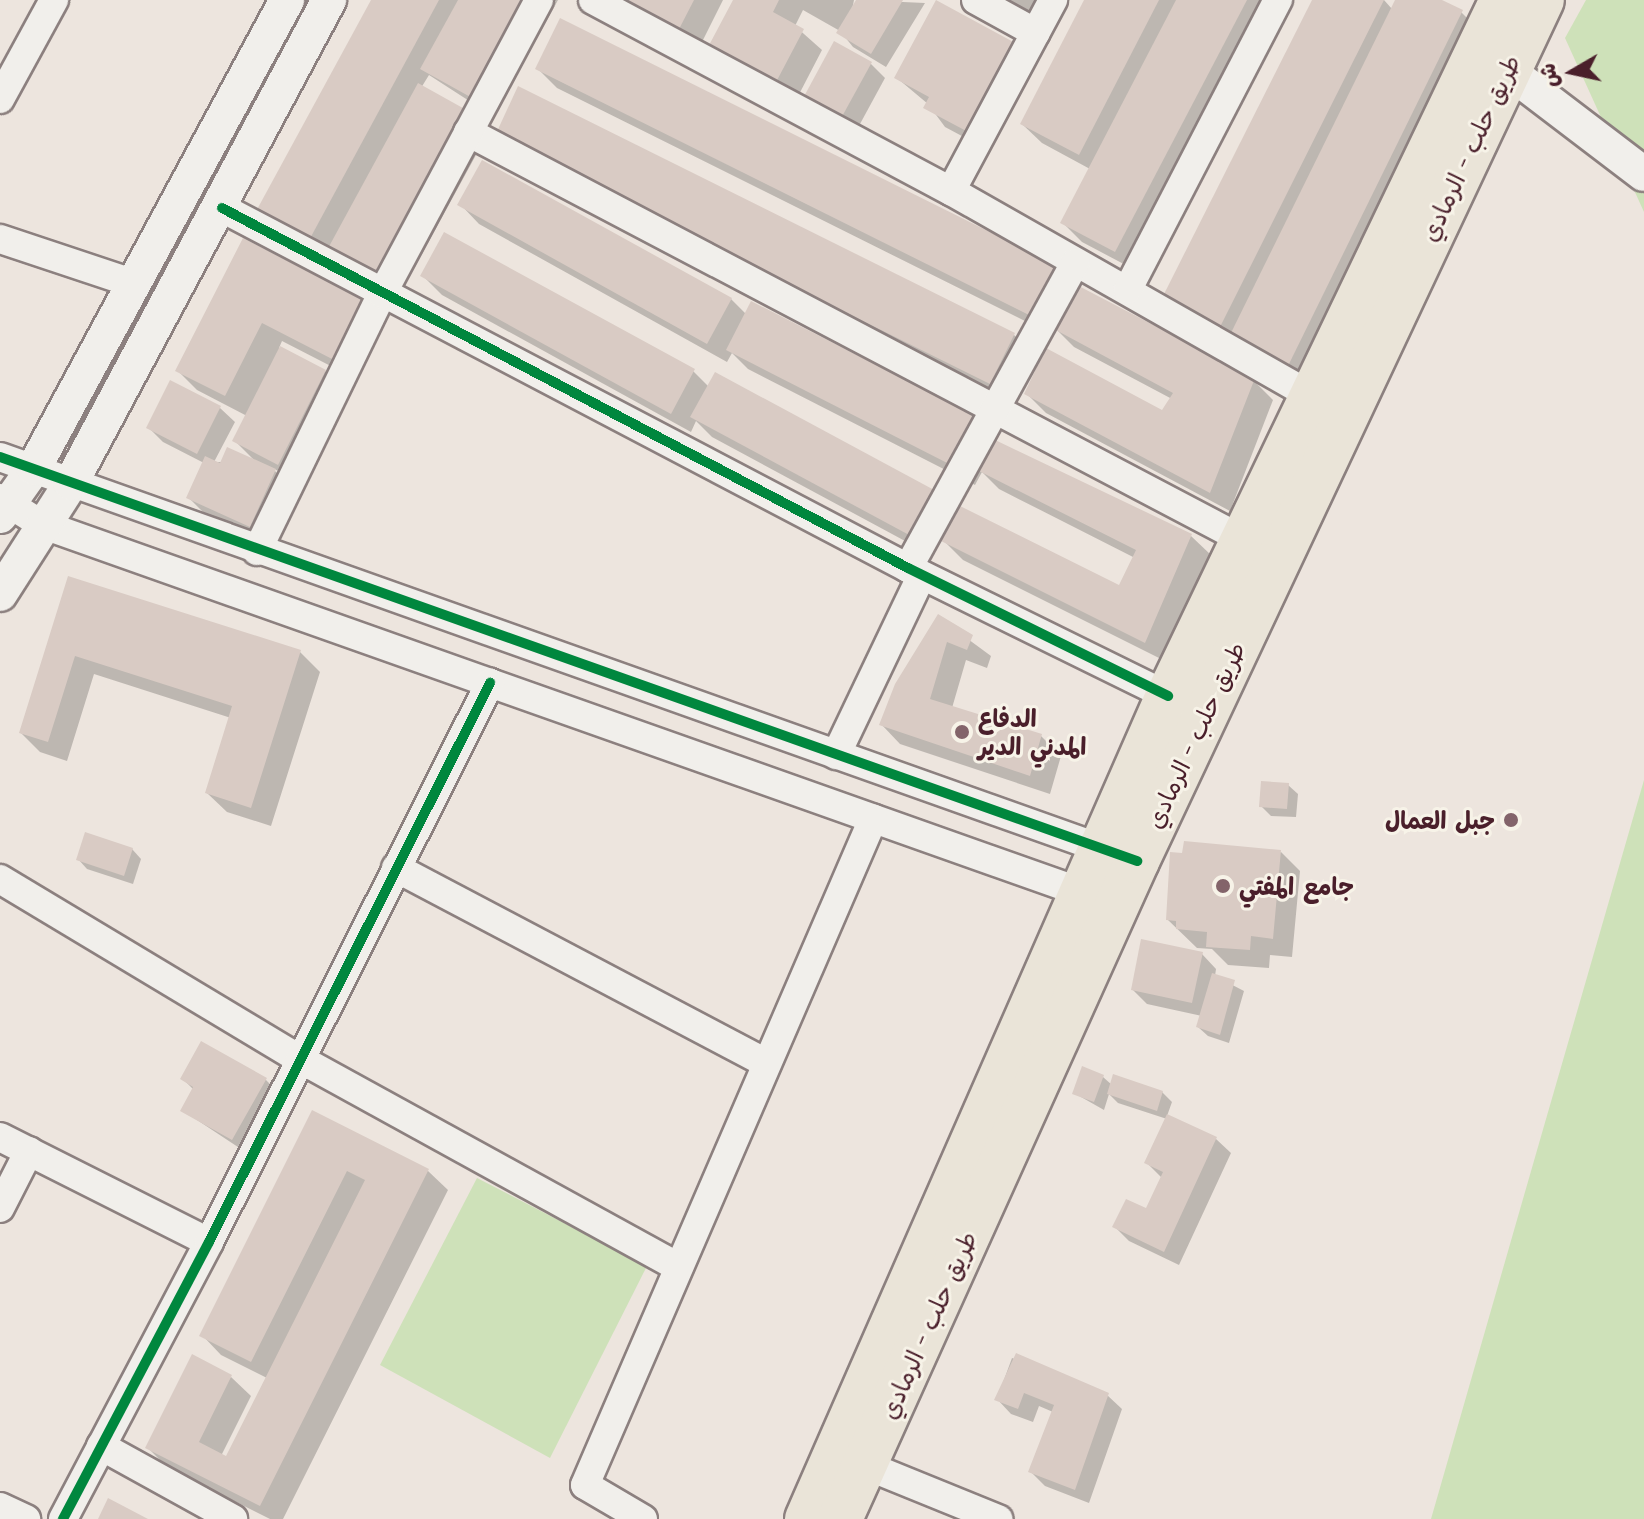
<!DOCTYPE html>
<meta charset="utf-8">
<style>
body{margin:0}
#map{position:relative;width:1644px;height:1519px;overflow:hidden;background:#ede5de;font-family:Mali,"Playpen Sans Arabic",sans-serif}
div>[style]{position:absolute}
[style*='--x']{left:calc(var(--x)*1px);top:calc(var(--y)*1px);width:calc(var(--w)*1px);rotate:calc(var(--a)*1deg)}
.green>*{inset:0;background:#cee1b9}
.shadow>*{inset:0;background:#0003}
.building>*{inset:0;background:#d9cbc4}
.roads{filter:drop-shadow(2px 0 #8c807f) drop-shadow(-2px 0 #8c807f) drop-shadow(0 2px #8c807f) drop-shadow(0 -2px #8c807f)}
.minor>*{height:28px;margin:-14px;padding:0 14px;transform-origin:14px;border-radius:14px;background:#f1efeb}
.tertiary>*{height:34px;margin:-17px;padding:0 17px;transform-origin:17px;border-radius:17px;background:#f1efeb}
.trunk>*{height:44px;margin:-22px;padding:0 22px;transform-origin:22px;border-radius:22px;background:#eae4d8}
.cycleway>*{height:10px;margin:-5px;padding:0 5px;transform-origin:5px;border-radius:5px;background:#00873e}
.dots>*{width:22px;height:22px;translate:-50% -50%;box-sizing:border-box;border:4px solid #f7f3e8;border-radius:50%}
span{translate:-50% -50%;white-space:nowrap;text-align:center;line-height:1.15;-webkit-text-stroke:6px #f7f3e8;paint-order:stroke}
.street-label{font-size:24px;color:#4a1f2b}
.poi-label{font-size:24px;color:#4a1f2b;font-weight:700}
.left{translate:0 -50%;text-align:left}
.right{translate:-100% -50%;text-align:right}
.north{position:absolute;left:1532px;top:32px;width:80px;height:80px;-webkit-text-stroke:6px #f7f3e8;paint-order:stroke;rotate:261deg;font-size:22px;font-weight:700;line-height:32px;text-align:center;color:#4a1f2b}
.north::after{content:'';display:block;margin:auto;width:28px;height:36px;background:#4a1f2b;clip-path:polygon(50% 0,100% 100%,50% 72%,0 100%)}
</style>
<div id="map">
<div class="green">
<div style="clip-path:polygon(1586px 0,1644px 0,1644px 212px,1565px 38px)"></div>
<div style="clip-path:polygon(1644px 780px,1644px 1519px,1431px 1519px,1544px 1126px)"></div>
<div style="clip-path:polygon(477px 1178px,647px 1266px,550px 1458px,380px 1365px)"></div>
</div>
<div class="shadow">
<div style="clip-path:polygon(374px 0,558px 0,494px 117px,429px 75px,421px 88px,488px 133px,398px 298px,276px 234px)"></div>
<div style="clip-path:polygon(597px 0,723px 0,697px 52px)"></div>
<div style="clip-path:polygon(736px 0,854px 0,852px 10px,859px 0,925px 3px,886px 67px,853px 47px,840px 31px,803px 10px,795px 26px,822px 50px,794px 104px,729px 69px)"></div>
<div style="clip-path:polygon(977px 0,1061px 0,1042px 35px)"></div>
<div style="clip-path:polygon(1086px 0,1277px 0,1135px 270px,1082px 242px,1062px 222px,1090px 169px,1042px 143px,1022px 124px)"></div>
<div style="clip-path:polygon(1314px 0,1384px 0,1392px 9px,1397px 0,1437px 0,1461px 12px,1481px 32px,1307px 386px,1183px 319px)"></div>
<div style="clip-path:polygon(1016px 46px,1035px 65px,990px 151px,945px 127px,928px 104px,897px 78px)"></div>
<div style="clip-path:polygon(870px 63px,885px 78px,854px 135px,818px 116px)"></div>
<div style="clip-path:polygon(537px 68px,1055px 266px,1076px 287px,1253px 380px,1273px 400px,1230px 511px,1046px 413px,1026px 393px,1163px 413px,1172px 399px,1074px 347px,1054px 327px,1051px 334px,557px 88px)"></div>
<div style="clip-path:polygon(519px 89px,1014px 335px,1034px 354px,1010px 403px,516px 157px)"></div>
<div style="clip-path:polygon(460px 204px,731px 299px,746px 314px,979px 420px,997px 443px,1191px 536px,1211px 555px,1165px 661px,963px 560px,940px 537px,931px 555px,712px 437px,696px 421px,691px 432px,442px 295px,423px 276px,693px 371px,709px 387px,934px 492px,956px 514px,1120px 588px,1135px 558px,999px 489px,982px 472px,975px 485px,748px 369px,732px 353px,727px 362px,479px 224px)"></div>
<div style="clip-path:polygon(244px 241px,362px 302px,354px 378px,282px 341px,279px 348px,325px 371px,340px 386px,293px 478px,272px 468px,289px 485px,265px 540px,203px 512px,189px 498px,204px 463px,163px 442px,148px 427px,171px 382px,220px 408px,235px 422px,214px 462px,256px 462px,234px 440px,247px 416px,197px 390px,178px 371px)"></div>
<div style="clip-path:polygon(69px 578px,300px 652px,320px 672px,271px 826px,227px 812px,207px 793px,231px 718px,94px 674px,67px 761px,40px 752px,21px 733px)"></div>
<div style="clip-path:polygon(938px 617px,991px 656px,987px 668px,966px 660px,952px 708px,1041px 736px,1061px 756px,1050px 794px,900px 744px,881px 724px)"></div>
<div style="clip-path:polygon(1288px 785px,1298px 794px,1296px 817px,1271px 816px,1261px 806px)"></div>
<div style="clip-path:polygon(132px 849px,141px 859px,133px 884px,87px 869px,78px 859px)"></div>
<div style="clip-path:polygon(1281px 852px,1300px 871px,1292px 957px,1270px 955px,1269px 968px,1228px 965px,1212px 949px,1197px 948px,1168px 920px)"></div>
<div style="clip-path:polygon(1202px 954px,1216px 969px,1215px 976px,1244px 991px,1229px 1043px,1208px 1036px,1198px 1027px,1202px 1016px,1147px 1004px,1133px 990px)"></div>
<div style="clip-path:polygon(1103px 1077px,1112px 1085px,1162px 1092px,1172px 1102px,1167px 1116px,1216px 1139px,1231px 1153px,1179px 1265px,1129px 1241px,1115px 1227px,1147px 1211px,1162px 1178px,1147px 1163px,1167px 1119px,1118px 1103px,1109px 1094px,1104px 1110px,1074px 1093px)"></div>
<div style="clip-path:polygon(182px 1078px,266px 1080px,280px 1094px,247px 1153px,182px 1110px,194px 1090px)"></div>
<div style="clip-path:polygon(313px 1113px,428px 1171px,448px 1190px,283px 1519px,270px 1519px,167px 1467px,147px 1447px,231px 1377px,251px 1396px,221px 1456px,227px 1459px,267px 1378px,221px 1355px,202px 1335px)"></div>
<div style="clip-path:polygon(1012px 1358px,1107px 1395px,1122px 1409px,1089px 1503px,1045px 1486px,1031px 1472px,1053px 1412px,1039px 1406px,1033px 1422px,1011px 1414px,997px 1399px)"></div>
</div>
<div class="building">
<div style="clip-path:polygon(371px 0,439px 0,307px 244px,254px 215px)"></div>
<div style="clip-path:polygon(458px 0,528px 0,474px 99px,420px 69px)"></div>
<div style="clip-path:polygon(612px 0,694px 0,677px 33px)"></div>
<div style="clip-path:polygon(733px 0,779px 0,773px 12px,804px 29px,774px 86px,707px 49px)"></div>
<div style="clip-path:polygon(856px 0,903px 0,871px 54px,836px 33px)"></div>
<div style="clip-path:polygon(936px 0,1017px 44px,970px 133px,923px 108px,929px 97px,894px 78px)"></div>
<div style="clip-path:polygon(1084px 0,1159px 0,1079px 155px,1020px 124px)"></div>
<div style="clip-path:polygon(1176px 0,1247px 0,1115px 252px,1060px 223px)"></div>
<div style="clip-path:polygon(1312px 0,1384px 0,1216px 335px,1161px 300px)"></div>
<div style="clip-path:polygon(1395px 0,1442px 0,1463px 10px,1287px 368px,1228px 339px)"></div>
<div style="clip-path:polygon(560px 18px,1056px 265px,1031px 316px,535px 69px)"></div>
<div style="clip-path:polygon(834px 41px,872px 62px,839px 122px,801px 102px)"></div>
<div style="clip-path:polygon(418px 83px,470px 112px,378px 280px,326px 252px)"></div>
<div style="clip-path:polygon(518px 86px,1015px 333px,990px 384px,494px 138px)"></div>
<div style="clip-path:polygon(482px 160px,732px 298px,707px 344px,457px 205px)"></div>
<div style="clip-path:polygon(444px 232px,695px 369px,671px 414px,420px 276px)"></div>
<div style="clip-path:polygon(243px 238px,364px 300px,334px 360px,262px 323px,225px 396px,175px 371px)"></div>
<div style="clip-path:polygon(1073px 283px,1255px 378px,1210px 493px,1024px 394px,1046px 348px,1162px 410px,1173px 393px,1052px 328px)"></div>
<div style="clip-path:polygon(751px 301px,980px 418px,955px 467px,726px 350px)"></div>
<div style="clip-path:polygon(280px 346px,326px 370px,278px 465px,232px 441px)"></div>
<div style="clip-path:polygon(715px 372px,936px 491px,911px 536px,690px 417px)"></div>
<div style="clip-path:polygon(170px 380px,221px 406px,197px 454px,146px 428px)"></div>
<div style="clip-path:polygon(991px 438px,1192px 534px,1145px 643px,941px 541px,958px 505px,1119px 585px,1136px 550px,977px 470px)"></div>
<div style="clip-path:polygon(227px 447px,276px 469px,250px 527px,186px 498px,205px 456px,220px 463px)"></div>
<div style="clip-path:polygon(68px 576px,301px 650px,251px 808px,205px 793px,232px 706px,75px 656px,48px 742px,19px 733px)"></div>
<div style="clip-path:polygon(938px 614px,973px 635px,967px 650px,947px 642px,930px 699px,1042px 734px,1030px 776px,879px 725px,895px 684px)"></div>
<div style="clip-path:polygon(1261px 781px,1289px 783px,1287px 809px,1259px 807px)"></div>
<div style="clip-path:polygon(85px 832px,133px 848px,124px 876px,76px 860px)"></div>
<div style="clip-path:polygon(1184px 841px,1281px 850px,1273px 939px,1251px 936px,1250px 950px,1206px 947px,1207px 932px,1176px 929px,1176px 921px,1166px 920px,1170px 852px,1182px 853px)"></div>
<div style="clip-path:polygon(1141px 939px,1203px 952px,1192px 1003px,1131px 990px)"></div>
<div style="clip-path:polygon(1212px 973px,1235px 980px,1220px 1035px,1196px 1027px)"></div>
<div style="clip-path:polygon(201px 1041px,267px 1078px,232px 1140px,180px 1111px,193px 1087px,180px 1079px)"></div>
<div style="clip-path:polygon(1082px 1066px,1104px 1075px,1094px 1102px,1072px 1094px)"></div>
<div style="clip-path:polygon(1113px 1074px,1163px 1091px,1157px 1111px,1107px 1094px)"></div>
<div style="clip-path:polygon(312px 1110px,429px 1169px,260px 1506px,145px 1448px,192px 1354px,232px 1375px,199px 1442px,226px 1456px,365px 1180px,347px 1171px,251px 1362px,199px 1336px)"></div>
<div style="clip-path:polygon(1167px 1114px,1217px 1137px,1164px 1252px,1112px 1227px,1126px 1199px,1146px 1208px,1163px 1172px,1144px 1163px)"></div>
<div style="clip-path:polygon(1016px 1353px,1109px 1393px,1075px 1490px,1028px 1472px,1054px 1405px,1024px 1393px,1018px 1409px,994px 1400px)"></div>
<div style="clip-path:polygon(108px 1498px,148px 1519px,98px 1519px)"></div>
</div>
<div class="roads">
<div class="minor">
<div style="--x:593;--y:0;--w:406;--a:28.1"></div>
<div style="--x:951;--y:191;--w:417;--a:29.6"></div>
<div style="--x:976;--y:0;--w:68;--a:28.8"></div>
<div style="--x:0;--y:99;--w:113;--a:-61.4"></div>
<div style="--x:468;--y:132;--w:874;--a:27.74"></div>
<div style="--x:951;--y:191;--w:217;--a:-61.9"></div>
<div style="--x:222;--y:208;--w:775;--a:27.69"></div>
<div style="--x:908;--y:568;--w:290;--a:26.2"></div>
<div style="--x:0;--y:239;--w:139;--a:18.4"></div>
<div style="--x:1128;--y:289;--w:326;--a:-62.6"></div>
<div style="--x:0;--y:457;--w:1185;--a:19.57"></div>
<div style="--x:0;--y:498;--w:49;--a:32.4"></div>
<div style="--x:41;--y:524;--w:1118;--a:19.49"></div>
<div style="--x:257;--y:551;--w:286;--a:-64.1"></div>
<div style="--x:382;--y:294;--w:333;--a:-61.9"></div>
<div style="--x:908;--y:568;--w:348;--a:-61.3"></div>
<div style="--x:836;--y:755;--w:199;--a:-64.5"></div>
<div style="--x:396;--y:868;--w:418;--a:27.8"></div>
<div style="--x:0;--y:879;--w:350;--a:31"></div>
<div style="--x:300;--y:1059;--w:432;--a:28.8"></div>
<div style="--x:0;--y:1137;--w:234;--a:26.7"></div>
<div style="--x:0;--y:1208;--w:64;--a:-63"></div>
<div style="--x:101;--y:1446;--w:151;--a:28.9"></div>
<div style="--x:865;--y:1465;--w:144;--a:22.1"></div>
<div style="--x:0;--y:1507;--w:29;--a:25"></div>
<div style="--x:63;--y:1519;--w:313;--a:-62.2"></div>
<div style="--x:209;--y:1242;--w:626;--a:-63.31"></div>
<div style="--x:643;--y:1519;--w:67;--a:-149.6"></div>
<div style="--x:585;--y:1485;--w:726;--a:-66.61"></div>
</div>
<div class="tertiary">
<div style="--x:1506;--y:69;--w:173;--a:37.3"></div>
<div style="--x:0;--y:516;--w:59;--a:-54.7"></div>
<div style="--x:34;--y:468;--w:532;--a:-61.6"></div>
<div style="--x:0;--y:594;--w:132;--a:-57.4"></div>
<div style="--x:71;--y:483;--w:548;--a:-61.89"></div>
</div>
<div class="trunk">
<div style="--x:807;--y:1519;--w:899;--a:-66.32"></div>
<div style="--x:1168;--y:696;--w:772;--a:-64.36"></div>
<div style="--x:840;--y:1519;--w:722;--a:-65.71"></div>
<div style="--x:1137;--y:861;--w:951;--a:-64.81"></div>
</div>
</div>
<div class="cycleway">
<div style="--x:222;--y:208;--w:775;--a:27.69"></div>
<div style="--x:908;--y:568;--w:290;--a:26.2"></div>
<div style="--x:0;--y:457;--w:1207;--a:19.56"></div>
<div style="--x:63;--y:1519;--w:313;--a:-62.2"></div>
<div style="--x:209;--y:1242;--w:626;--a:-63.31"></div>
</div>
<div class="dots">
<div style="left:962px;top:732px;background:#83646a"></div>
<div style="left:1511px;top:820px;background:#83646a"></div>
<div style="left:1223px;top:886px;background:#83646a"></div>
</div>
<div class="street-label">
<span style="left:1470px;top:148px;rotate:-65deg">طريق حلب - الرمادي</span>
<span style="left:1195px;top:735px;rotate:-65deg">طريق حلب - الرمادي</span>
<span style="left:928px;top:1325px;rotate:-66deg">طريق حلب - الرمادي</span>
</div>
<div class="poi-label">
<span class="left" style="left:978px;top:732px">الدفاع<br>المدني الدير</span>
<span class="right" style="left:1495px;top:820px">جبل العمال</span>
<span class="left" style="left:1239px;top:886px">جامع المفتي</span>
</div>
<div class="north">ش</div>
</div>
